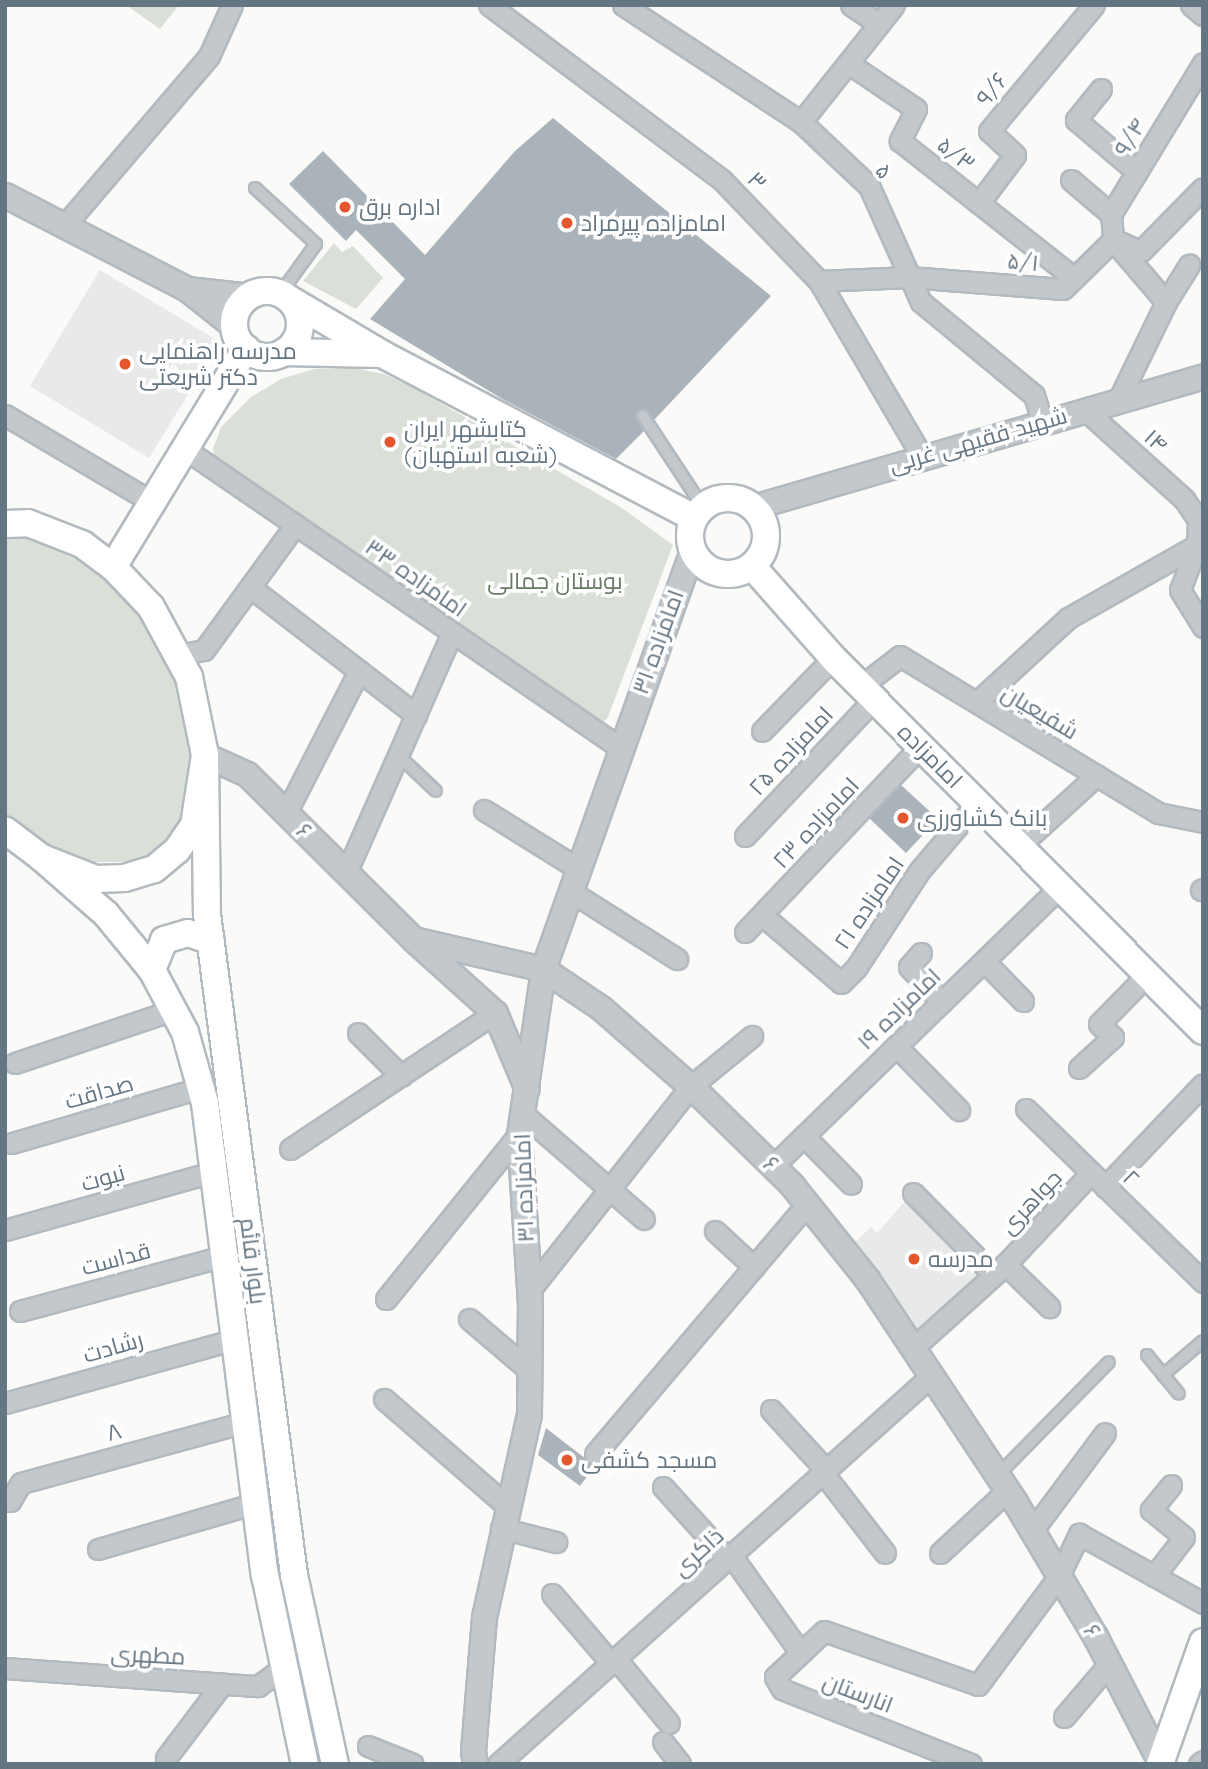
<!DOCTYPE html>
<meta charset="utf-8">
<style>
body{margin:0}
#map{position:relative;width:1208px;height:1769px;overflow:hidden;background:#fafaf8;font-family:Quicksand,Cairo,sans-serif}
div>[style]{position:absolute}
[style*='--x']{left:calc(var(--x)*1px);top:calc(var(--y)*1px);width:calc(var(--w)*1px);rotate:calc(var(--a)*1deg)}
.built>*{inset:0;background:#e8e9e9}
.green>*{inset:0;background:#dadfd7}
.building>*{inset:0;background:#aab3b9}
.roads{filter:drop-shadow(2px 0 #b3babf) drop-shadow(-2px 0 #b3babf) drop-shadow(0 2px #b3babf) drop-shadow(0 -2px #b3babf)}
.service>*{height:10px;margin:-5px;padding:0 5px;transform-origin:5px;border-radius:5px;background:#c3c8cc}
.minor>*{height:19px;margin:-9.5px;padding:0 9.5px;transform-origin:9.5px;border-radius:9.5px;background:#c3c8cc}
.tertiary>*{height:23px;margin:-11.5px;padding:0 11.5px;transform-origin:11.5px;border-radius:11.5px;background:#c3c8cc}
.secondary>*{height:26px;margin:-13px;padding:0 13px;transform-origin:13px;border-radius:13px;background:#fff}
.secondary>.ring{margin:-13px;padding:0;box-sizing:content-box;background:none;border:26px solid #fff;border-radius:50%}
.dots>*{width:19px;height:19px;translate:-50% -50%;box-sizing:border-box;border:4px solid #fff;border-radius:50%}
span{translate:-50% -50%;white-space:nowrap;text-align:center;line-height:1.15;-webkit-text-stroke:7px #fff;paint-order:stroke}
.street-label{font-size:23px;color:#657683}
.poi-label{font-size:23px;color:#657683}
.left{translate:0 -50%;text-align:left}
.park-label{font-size:23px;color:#687a64}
.frame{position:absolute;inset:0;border:7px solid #657683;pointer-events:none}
</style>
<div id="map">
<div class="built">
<div style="clip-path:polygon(100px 270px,220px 342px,149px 458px,30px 386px)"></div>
<div style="clip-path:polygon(907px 1199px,977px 1274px,926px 1327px,914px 1332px,854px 1243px,871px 1227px,877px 1233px)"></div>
</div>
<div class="green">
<div style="clip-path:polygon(126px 5px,179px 5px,160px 29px)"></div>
<div style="clip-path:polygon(334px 243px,342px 252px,353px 246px,383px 278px,356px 309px,303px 281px)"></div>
<div style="clip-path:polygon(349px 367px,384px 374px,416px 389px,622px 508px,673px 545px,608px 717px,597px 729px,215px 460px,213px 449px,221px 427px,251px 397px,281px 379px,314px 369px)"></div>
<div style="clip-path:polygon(5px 534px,32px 534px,65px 546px,93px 566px,124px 593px,151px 627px,178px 683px,191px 742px,186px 802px,175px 830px,157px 851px,134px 862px,86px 862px,59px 852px,5px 815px)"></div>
</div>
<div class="building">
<div style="clip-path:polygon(553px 118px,771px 296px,654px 420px,647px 410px,638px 410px,636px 417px,644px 431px,616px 459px,504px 400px,370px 319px,405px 279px,356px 230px,346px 241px,289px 184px,323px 151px,425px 255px,515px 151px)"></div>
<div style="clip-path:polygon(901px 785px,938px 819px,906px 853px,869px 818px)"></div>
<div style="clip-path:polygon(546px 1428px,595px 1466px,580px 1486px,538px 1455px)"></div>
</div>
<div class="roads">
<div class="service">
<div style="--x:255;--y:188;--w:83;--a:42.6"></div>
<div style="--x:316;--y:244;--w:62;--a:125.8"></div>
<div style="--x:643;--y:416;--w:109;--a:56.6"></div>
<div style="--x:398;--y:755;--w:52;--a:43.5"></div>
<div style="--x:1147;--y:1355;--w:50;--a:50.6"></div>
<div style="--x:1163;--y:1375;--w:52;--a:-40.4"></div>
<div style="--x:998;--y:1475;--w:158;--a:-45.5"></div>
</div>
<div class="minor">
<div style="--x:489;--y:5;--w:291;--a:36.9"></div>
<div style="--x:722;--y:180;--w:140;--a:46.2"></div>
<div style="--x:819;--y:281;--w:202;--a:59.6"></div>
<div style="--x:623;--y:5;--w:213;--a:33.3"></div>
<div style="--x:801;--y:122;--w:93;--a:43.3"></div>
<div style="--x:869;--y:186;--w:127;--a:65.9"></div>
<div style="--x:921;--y:302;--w:146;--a:39.5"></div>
<div style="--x:1034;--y:395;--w:27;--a:73"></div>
<div style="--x:851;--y:5;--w:34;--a:34"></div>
<div style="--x:1191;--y:5;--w:16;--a:40"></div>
<div style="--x:848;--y:63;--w:82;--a:34.1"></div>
<div style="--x:916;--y:109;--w:36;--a:117"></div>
<div style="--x:900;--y:141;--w:221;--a:38.2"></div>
<div style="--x:1101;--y:89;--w:40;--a:129"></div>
<div style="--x:1076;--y:120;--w:80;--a:40.4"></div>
<div style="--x:801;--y:122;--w:149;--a:-51.5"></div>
<div style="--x:1071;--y:180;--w:52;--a:40.4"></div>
<div style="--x:979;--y:203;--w:60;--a:-53.1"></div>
<div style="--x:1015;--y:155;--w:35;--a:-137"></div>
<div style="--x:989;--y:131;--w:164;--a:-50.2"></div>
<div style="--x:64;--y:226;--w:223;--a:-49.5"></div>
<div style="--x:209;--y:56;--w:56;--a:-65.7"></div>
<div style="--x:1113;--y:240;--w:26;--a:-94"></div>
<div style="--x:1111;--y:214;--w:177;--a:-58.6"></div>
<div style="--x:1113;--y:240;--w:82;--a:49.5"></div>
<div style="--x:1166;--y:302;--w:108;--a:115.9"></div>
<div style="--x:1117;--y:241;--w:26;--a:23"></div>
<div style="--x:1141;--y:251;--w:88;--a:-45.5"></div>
<div style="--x:819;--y:281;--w:90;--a:-2.5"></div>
<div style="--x:909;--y:277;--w:154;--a:4.5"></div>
<div style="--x:1063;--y:289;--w:70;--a:-44.4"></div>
<div style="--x:1166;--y:302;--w:44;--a:-58.1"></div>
<div style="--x:1084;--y:409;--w:135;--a:42"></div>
<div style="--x:1184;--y:499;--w:25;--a:56"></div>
<div style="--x:1198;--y:520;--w:25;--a:92"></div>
<div style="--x:1197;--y:545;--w:8;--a:40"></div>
<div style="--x:5;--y:415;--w:171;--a:30.6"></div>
<div style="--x:185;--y:449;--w:526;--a:34.47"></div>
<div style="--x:1197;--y:545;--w:48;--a:110.7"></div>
<div style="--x:1180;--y:590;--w:44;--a:58.1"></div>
<div style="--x:250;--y:587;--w:210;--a:37.6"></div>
<div style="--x:178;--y:655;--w:26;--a:-11"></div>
<div style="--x:204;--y:650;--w:155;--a:-53.9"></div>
<div style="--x:861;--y:686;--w:49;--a:-37.6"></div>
<div style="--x:900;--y:656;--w:302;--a:31.3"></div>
<div style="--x:1158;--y:813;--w:46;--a:11.3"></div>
<div style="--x:977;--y:702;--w:124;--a:-42.7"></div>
<div style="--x:1068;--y:618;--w:148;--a:-29.5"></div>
<div style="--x:762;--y:731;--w:102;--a:-45.8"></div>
<div style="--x:484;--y:810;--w:110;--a:31.9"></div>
<div style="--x:286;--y:813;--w:160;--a:-62.8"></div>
<div style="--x:745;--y:836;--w:188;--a:-46.7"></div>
<div style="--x:1019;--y:846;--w:105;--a:-42.3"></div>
<div style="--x:346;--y:873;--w:262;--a:-66.2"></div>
<div style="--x:1201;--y:890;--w:2;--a:-27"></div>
<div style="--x:570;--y:891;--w:127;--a:32.4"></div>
<div style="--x:762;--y:915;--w:104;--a:40.7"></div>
<div style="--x:841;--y:983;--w:21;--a:-45"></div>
<div style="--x:856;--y:968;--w:117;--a:-56.9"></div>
<div style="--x:920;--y:870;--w:88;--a:-49.6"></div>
<div style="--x:745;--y:932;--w:256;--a:-46.6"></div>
<div style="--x:921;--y:953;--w:18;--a:131"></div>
<div style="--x:909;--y:967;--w:48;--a:46.7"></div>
<div style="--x:984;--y:961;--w:56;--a:45.7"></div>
<div style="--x:358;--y:1033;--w:61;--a:45"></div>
<div style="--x:896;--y:1046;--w:90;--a:45.5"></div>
<div style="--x:15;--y:1063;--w:167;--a:-18.5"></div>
<div style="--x:1079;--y:1068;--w:46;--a:-42.4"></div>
<div style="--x:1113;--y:1037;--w:19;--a:-137"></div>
<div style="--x:1099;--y:1024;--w:69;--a:-45.6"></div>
<div style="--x:1026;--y:1109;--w:248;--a:44.3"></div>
<div style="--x:523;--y:1114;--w:160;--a:41"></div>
<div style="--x:804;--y:1136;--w:67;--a:45.6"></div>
<div style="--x:12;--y:1143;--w:196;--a:-16.3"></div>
<div style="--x:290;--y:1149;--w:246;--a:-33.6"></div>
<div style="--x:773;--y:1166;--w:400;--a:-44.2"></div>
<div style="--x:1105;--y:1187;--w:142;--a:-46.4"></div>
<div style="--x:913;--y:1193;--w:115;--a:45.4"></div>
<div style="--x:5;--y:1230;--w:216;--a:-15.6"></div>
<div style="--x:715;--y:1231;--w:53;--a:42.7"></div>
<div style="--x:1005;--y:1264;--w:62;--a:44.3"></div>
<div style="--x:529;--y:1291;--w:261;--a:-51.7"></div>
<div style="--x:691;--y:1086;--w:79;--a:-39.3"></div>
<div style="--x:386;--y:1299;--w:212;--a:-51.1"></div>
<div style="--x:20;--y:1311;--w:211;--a:-15.1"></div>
<div style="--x:469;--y:1319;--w:80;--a:40.4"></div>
<div style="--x:913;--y:1348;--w:120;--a:-42"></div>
<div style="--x:1002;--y:1268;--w:130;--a:-46.9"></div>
<div style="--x:384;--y:1399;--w:162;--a:41"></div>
<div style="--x:5;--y:1403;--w:239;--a:-15.5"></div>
<div style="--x:771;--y:1410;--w:81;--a:47.5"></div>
<div style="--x:595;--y:1454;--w:328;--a:-49.7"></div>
<div style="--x:823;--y:1473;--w:101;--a:52.2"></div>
<div style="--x:663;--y:1487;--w:96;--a:48"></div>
<div style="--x:5;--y:1501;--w:5;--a:0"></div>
<div style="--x:10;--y:1501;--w:21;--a:-59"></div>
<div style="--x:21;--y:1483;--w:232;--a:-15.2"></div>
<div style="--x:501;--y:1528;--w:57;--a:14.3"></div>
<div style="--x:1032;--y:1531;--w:122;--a:-53.3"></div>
<div style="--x:98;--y:1549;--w:165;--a:-16.2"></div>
<div style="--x:940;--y:1553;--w:93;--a:-42.8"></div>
<div style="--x:731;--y:1555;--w:119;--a:54.6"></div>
<div style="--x:1154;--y:1576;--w:49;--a:-52.4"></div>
<div style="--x:1184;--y:1537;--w:43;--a:-140.7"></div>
<div style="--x:1151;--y:1510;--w:32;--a:-51"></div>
<div style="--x:552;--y:1594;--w:91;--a:49.5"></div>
<div style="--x:616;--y:1659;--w:83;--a:50.4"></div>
<div style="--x:5;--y:1668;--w:254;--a:4.1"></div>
<div style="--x:258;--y:1686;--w:31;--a:-36"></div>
<div style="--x:1064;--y:1717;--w:71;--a:-49.6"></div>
<div style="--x:663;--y:1742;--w:28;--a:52"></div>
<div style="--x:368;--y:1746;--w:48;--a:21.8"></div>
<div style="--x:166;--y:1758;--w:93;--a:-52.9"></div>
<div style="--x:498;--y:1764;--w:581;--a:-41.86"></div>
<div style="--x:971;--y:1764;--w:203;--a:-158.4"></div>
<div style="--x:782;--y:1689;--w:14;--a:-120"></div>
<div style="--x:775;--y:1677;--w:67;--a:-43.2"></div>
<div style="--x:824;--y:1631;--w:163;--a:19.3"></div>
<div style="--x:978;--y:1685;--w:136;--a:-53.4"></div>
<div style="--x:1059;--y:1576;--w:47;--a:-64.5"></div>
<div style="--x:1079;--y:1534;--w:142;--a:29.1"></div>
<div style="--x:1199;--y:1764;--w:5;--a:-37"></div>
</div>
<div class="tertiary">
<div style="--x:5;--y:195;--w:205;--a:27.3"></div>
<div style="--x:187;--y:289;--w:61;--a:38.4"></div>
<div style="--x:187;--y:289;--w:64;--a:6.2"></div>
<div style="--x:753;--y:507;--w:469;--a:-16.2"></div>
<div style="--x:205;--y:755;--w:46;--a:24.3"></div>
<div style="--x:247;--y:774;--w:234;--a:44.8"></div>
<div style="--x:413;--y:939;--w:133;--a:13"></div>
<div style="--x:543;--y:969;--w:70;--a:33.9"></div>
<div style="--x:601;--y:1008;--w:128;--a:41.2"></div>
<div style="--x:697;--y:1092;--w:132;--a:44.4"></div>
<div style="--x:791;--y:1184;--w:122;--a:51.3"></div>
<div style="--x:867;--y:1279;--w:268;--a:56.4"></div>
<div style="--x:1015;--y:1502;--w:156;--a:59.2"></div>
<div style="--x:1095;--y:1636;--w:142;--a:62.7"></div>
<div style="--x:415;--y:941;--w:108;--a:42"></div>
<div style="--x:495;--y:1013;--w:82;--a:67.2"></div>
<div style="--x:475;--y:1764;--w:13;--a:-99"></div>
<div style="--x:473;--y:1751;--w:134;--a:-85.3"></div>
<div style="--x:484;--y:1617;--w:208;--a:-77.5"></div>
<div style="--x:529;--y:1414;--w:110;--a:-89.5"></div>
<div style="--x:530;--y:1304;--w:170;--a:-93.7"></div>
<div style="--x:519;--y:1134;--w:167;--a:-81.7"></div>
<div style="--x:543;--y:969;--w:445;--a:-70.4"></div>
</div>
<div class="secondary">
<div class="ring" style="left:234px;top:291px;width:40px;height:40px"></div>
<div style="--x:289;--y:299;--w:108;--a:30.6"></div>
<div style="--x:382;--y:354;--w:352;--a:27.7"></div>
<div style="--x:284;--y:352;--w:96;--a:1.2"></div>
<div class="ring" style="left:690px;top:498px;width:50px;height:50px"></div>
<div style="--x:5;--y:524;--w:23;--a:-2"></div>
<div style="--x:28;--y:523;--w:58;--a:21.3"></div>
<div style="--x:82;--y:544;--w:39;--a:37"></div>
<div style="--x:113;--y:567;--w:55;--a:46.5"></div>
<div style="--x:151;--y:607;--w:80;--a:61.5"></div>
<div style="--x:189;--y:677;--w:80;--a:78.4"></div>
<div style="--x:205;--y:755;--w:71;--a:98.9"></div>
<div style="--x:194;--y:825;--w:30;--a:124"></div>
<div style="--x:177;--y:850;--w:30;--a:140"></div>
<div style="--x:154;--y:869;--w:30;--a:163"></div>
<div style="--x:125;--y:878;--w:29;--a:178"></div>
<div style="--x:96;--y:879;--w:58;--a:-158.7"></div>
<div style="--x:42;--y:858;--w:46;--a:-142.9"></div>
<div style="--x:752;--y:566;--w:123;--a:48.6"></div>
<div style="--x:833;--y:658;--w:525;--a:45.23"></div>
<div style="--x:113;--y:567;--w:256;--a:-58.7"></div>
<div style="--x:205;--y:755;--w:159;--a:89.3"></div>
<div style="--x:207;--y:914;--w:667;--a:82.5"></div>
<div style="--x:294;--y:1575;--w:193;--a:77.8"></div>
<div style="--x:42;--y:858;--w:85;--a:41.2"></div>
<div style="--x:106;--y:914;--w:72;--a:50.6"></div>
<div style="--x:152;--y:970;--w:70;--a:62"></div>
<div style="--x:185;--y:1032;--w:74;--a:74.3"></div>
<div style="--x:205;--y:1103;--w:476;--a:82.8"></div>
<div style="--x:265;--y:1575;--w:193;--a:78.1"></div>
<div style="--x:152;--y:970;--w:32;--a:-68"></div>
<div style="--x:164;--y:940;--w:25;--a:-16"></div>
<div style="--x:188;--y:933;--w:24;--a:19"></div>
<div style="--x:1160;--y:1764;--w:129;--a:-70.6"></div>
</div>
</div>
<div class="dots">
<div style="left:345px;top:207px;background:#e4572e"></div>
<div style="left:567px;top:223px;background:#e4572e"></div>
<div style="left:125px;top:364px;background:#e4572e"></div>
<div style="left:390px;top:442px;background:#e4572e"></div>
<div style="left:903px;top:818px;background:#e4572e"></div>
<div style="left:914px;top:1259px;background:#e4572e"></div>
<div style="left:567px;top:1460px;background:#e4572e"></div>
</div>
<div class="street-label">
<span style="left:992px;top:89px;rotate:-50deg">۹/۶</span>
<span style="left:1130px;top:137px;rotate:-59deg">۹/۴</span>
<span style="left:956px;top:154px;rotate:38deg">۵/۳</span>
<span style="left:884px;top:171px;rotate:53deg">۵</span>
<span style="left:757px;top:181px;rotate:46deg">۳</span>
<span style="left:1023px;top:262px;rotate:5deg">۵/۱</span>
<span style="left:978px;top:440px;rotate:-16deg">شهید فقیهی غربی</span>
<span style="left:1156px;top:441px;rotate:42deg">۱۴</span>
<span style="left:416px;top:578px;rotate:35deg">امامزاده ۳۳</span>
<span style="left:658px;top:642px;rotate:-70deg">امامزاده ۳۱</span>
<span style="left:1040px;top:712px;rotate:31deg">شفیعیان</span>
<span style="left:791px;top:751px;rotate:-47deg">امامزاده ۲۵</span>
<span style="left:930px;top:756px;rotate:45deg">امامزاده</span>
<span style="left:816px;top:823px;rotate:-47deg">امامزاده ۲۳</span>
<span style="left:304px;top:831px;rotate:45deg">۶</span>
<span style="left:869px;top:903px;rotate:-56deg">امامزاده ۲۱</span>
<span style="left:899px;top:1009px;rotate:-44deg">امامزاده ۱۹</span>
<span style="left:99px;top:1092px;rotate:-16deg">صداقت</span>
<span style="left:771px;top:1164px;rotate:44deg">۶</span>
<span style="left:103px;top:1178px;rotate:-16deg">نبوت</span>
<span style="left:1131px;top:1178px;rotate:44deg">۲</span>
<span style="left:524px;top:1188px;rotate:-92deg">امامزاده ۳۱</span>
<span style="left:1031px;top:1202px;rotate:-47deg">جواهری</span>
<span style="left:116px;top:1259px;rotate:-15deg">قداست</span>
<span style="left:253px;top:1261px;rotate:83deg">بلوار قائم</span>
<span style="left:113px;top:1347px;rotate:-16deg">رشادت</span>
<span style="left:114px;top:1432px;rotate:-15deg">۸</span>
<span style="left:698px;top:1552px;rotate:-42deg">ذاکری</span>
<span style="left:1092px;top:1631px;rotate:60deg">۶</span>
<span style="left:148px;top:1655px;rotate:3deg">مطهری</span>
<span style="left:858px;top:1693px;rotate:21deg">انارستان</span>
</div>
<div class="poi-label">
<span class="left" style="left:359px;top:207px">اداره برق</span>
<span class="left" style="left:581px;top:223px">امامزاده پیرمراد</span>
<span class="left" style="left:139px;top:364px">مدرسه راهنمایی<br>دکتر شریعتی</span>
<span class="left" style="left:404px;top:442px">کتابشهر ایران<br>(شعبه استهبان)</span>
<span class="left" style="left:917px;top:818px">بانک کشاورزی</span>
<span class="left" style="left:928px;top:1259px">مدرسه</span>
<span class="left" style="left:581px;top:1460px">مسجد کشفی</span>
</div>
<div class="park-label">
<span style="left:555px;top:581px">بوستان جمالی</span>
</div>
<div class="frame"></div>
</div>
